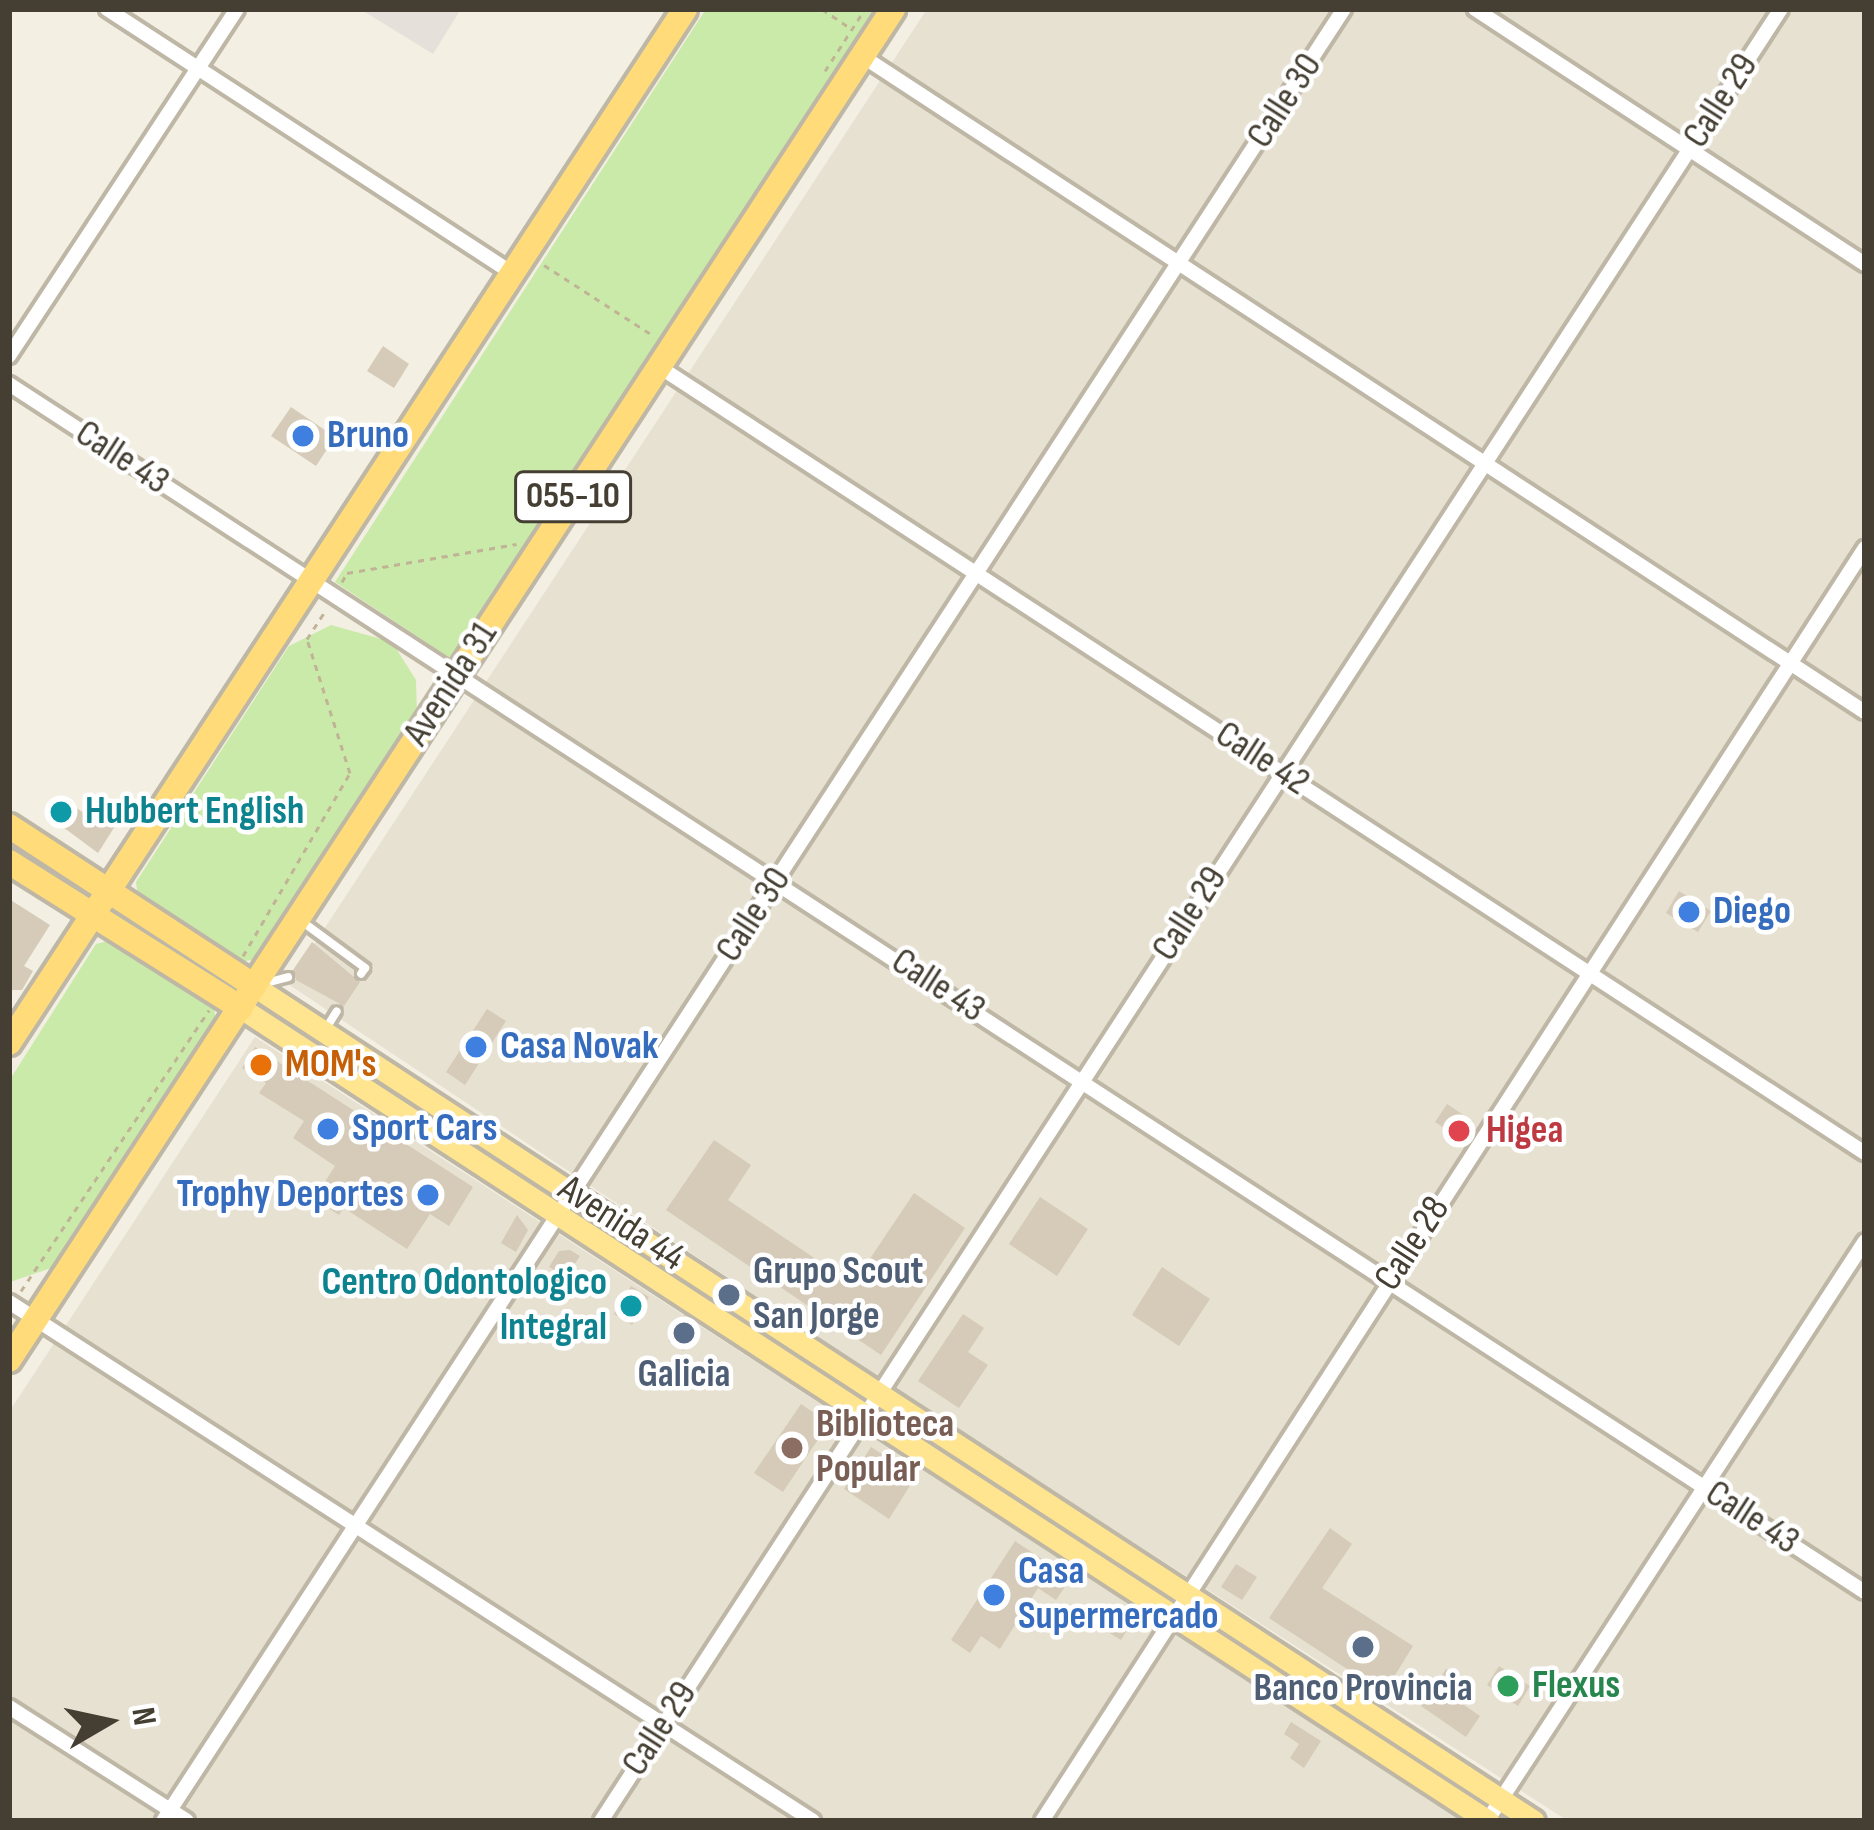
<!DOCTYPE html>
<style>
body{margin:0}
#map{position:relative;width:1874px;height:1830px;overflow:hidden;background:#f3efe3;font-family:"Sofia Sans Condensed",sans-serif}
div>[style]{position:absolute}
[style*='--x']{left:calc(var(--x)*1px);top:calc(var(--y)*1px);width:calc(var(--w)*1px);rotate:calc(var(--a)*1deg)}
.residential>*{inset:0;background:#e7e1d1}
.industrial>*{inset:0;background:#e5e0d9}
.green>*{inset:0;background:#caeaa9}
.building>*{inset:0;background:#d5cbb8}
.path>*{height:3px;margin-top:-1.5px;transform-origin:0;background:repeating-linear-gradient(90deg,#c1b496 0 6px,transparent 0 12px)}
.roads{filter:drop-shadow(3px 0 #bfb7a6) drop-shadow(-3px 0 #bfb7a6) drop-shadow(0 3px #bfb7a6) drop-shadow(0 -3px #bfb7a6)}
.service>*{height:8px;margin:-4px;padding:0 4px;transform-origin:4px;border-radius:4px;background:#fff}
.minor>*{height:14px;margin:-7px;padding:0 7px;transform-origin:7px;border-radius:7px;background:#fff}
.primary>*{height:21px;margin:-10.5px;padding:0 10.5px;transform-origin:10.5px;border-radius:10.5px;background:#ffe590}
.trunk>*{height:24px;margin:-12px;padding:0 12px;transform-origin:12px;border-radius:12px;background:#ffdc79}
.dots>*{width:33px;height:33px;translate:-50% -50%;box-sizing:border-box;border:6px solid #fff;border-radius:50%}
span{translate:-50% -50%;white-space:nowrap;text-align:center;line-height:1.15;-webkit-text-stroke:9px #fff;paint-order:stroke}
.shield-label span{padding:3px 9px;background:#fff;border:3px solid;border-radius:9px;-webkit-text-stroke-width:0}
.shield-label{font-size:36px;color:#453f33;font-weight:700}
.street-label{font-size:39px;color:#453f33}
.shop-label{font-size:39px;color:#366cbe;font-weight:700}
.left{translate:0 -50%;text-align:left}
.right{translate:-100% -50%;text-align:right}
.culture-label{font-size:39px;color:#0d838f;font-weight:700}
.food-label{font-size:39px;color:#c56008;font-weight:700}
.health-label{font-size:39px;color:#be3a42;font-weight:700}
.service-label{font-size:39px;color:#4e5e75;font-weight:700}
.education-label{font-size:39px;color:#785e54;font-weight:700}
.leisure-label{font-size:39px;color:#27864d;font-weight:700}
.frame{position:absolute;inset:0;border:12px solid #453f33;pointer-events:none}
.north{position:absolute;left:48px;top:1662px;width:120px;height:120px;-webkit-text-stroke:9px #fff;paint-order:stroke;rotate:81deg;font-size:33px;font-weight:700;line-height:48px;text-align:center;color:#453f33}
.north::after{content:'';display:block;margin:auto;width:42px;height:54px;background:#453f33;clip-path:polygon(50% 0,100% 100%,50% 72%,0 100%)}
</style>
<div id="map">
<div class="residential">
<div style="clip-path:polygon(927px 9px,1865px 9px,1865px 1821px,1568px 1821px,901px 1393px,288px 984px)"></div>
<div style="clip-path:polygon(255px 1037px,1463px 1821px,9px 1821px,9px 1412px)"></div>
</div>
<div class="industrial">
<div style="clip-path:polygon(360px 9px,461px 9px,433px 54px)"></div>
</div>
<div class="green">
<div style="clip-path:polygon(706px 9px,880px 9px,456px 662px,335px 582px)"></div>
<div style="clip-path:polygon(331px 625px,392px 642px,416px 680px,417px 717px,260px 959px,238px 962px,138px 896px,136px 882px,289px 646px)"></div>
<div style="clip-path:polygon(112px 940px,214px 1006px,216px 1022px,63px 1264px,10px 1282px,9px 1081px,96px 944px)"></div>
</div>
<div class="building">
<div style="clip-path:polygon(383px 346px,409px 364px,394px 388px,367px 371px)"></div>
<div style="clip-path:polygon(291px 407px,335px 437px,316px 466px,271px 436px)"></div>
<div style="clip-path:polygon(61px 797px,88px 816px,97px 800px,122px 815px,98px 853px,48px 816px)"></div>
<div style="clip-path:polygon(1679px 891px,1711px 911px,1698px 932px,1666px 913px)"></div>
<div style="clip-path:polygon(9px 899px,50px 925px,24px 966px,33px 971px,22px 990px,9px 990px)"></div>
<div style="clip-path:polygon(312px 942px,360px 982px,344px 1006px,296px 980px,293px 970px)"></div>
<div style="clip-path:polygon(487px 1009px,506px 1021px,465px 1085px,446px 1072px)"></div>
<div style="clip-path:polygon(255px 1047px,473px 1187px,449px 1226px,430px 1214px,407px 1249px,344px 1208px,339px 1215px,314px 1199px,335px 1166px,293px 1138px,304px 1121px,259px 1093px,266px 1083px,242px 1068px)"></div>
<div style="clip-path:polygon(1447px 1104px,1474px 1122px,1463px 1140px,1435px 1122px)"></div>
<div style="clip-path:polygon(714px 1140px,751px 1165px,728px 1200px,853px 1284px,914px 1193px,965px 1228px,881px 1355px,666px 1210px)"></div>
<div style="clip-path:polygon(1040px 1197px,1088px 1229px,1057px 1276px,1009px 1244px)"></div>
<div style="clip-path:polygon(517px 1215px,528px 1230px,516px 1252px,501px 1243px)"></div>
<div style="clip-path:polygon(570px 1250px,580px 1256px,566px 1277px,549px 1267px,559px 1251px)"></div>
<div style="clip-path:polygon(1162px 1267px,1210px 1299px,1179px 1346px,1132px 1315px)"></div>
<div style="clip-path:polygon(631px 1286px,649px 1297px,632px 1325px,614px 1314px)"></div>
<div style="clip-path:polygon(963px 1314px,984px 1328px,968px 1352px,988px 1365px,959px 1408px,918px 1381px)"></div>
<div style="clip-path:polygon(684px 1315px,699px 1325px,684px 1351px,668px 1341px)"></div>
<div style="clip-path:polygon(801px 1404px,829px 1423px,783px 1492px,754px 1473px)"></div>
<div style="clip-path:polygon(871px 1447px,916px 1476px,889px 1519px,844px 1489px)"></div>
<div style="clip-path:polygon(1330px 1528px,1352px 1544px,1322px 1588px,1413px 1646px,1384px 1693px,1269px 1618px)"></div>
<div style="clip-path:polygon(1015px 1541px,1071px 1578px,1056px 1600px,1038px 1588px,1000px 1649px,981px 1636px,970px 1653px,951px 1640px)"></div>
<div style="clip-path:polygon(1236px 1564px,1257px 1577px,1242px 1600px,1221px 1587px)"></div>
<div style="clip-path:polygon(1118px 1605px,1132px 1622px,1121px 1640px,1103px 1629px)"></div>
<div style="clip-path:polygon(1499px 1666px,1530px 1686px,1518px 1706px,1487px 1685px)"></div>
<div style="clip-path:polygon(1446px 1669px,1468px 1684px,1457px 1700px,1480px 1716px,1466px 1737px,1421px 1706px)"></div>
<div style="clip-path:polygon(1291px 1722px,1321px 1741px,1304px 1768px,1290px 1758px,1299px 1744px,1284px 1734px)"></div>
</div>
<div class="path">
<div style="--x:822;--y:9;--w:34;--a:34"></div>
<div style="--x:825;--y:71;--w:74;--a:-57.2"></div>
<div style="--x:544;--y:265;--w:129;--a:32.9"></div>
<div style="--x:342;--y:582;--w:10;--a:-61"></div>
<div style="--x:347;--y:573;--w:172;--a:-9.7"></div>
<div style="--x:243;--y:956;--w:212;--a:-59.7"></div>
<div style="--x:350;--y:773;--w:141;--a:-107.8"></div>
<div style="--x:307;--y:639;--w:33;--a:-57"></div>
<div style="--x:21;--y:1291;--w:338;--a:-56.2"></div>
</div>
<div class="roads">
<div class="service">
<div style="--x:300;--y:920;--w:81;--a:36.4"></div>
<div style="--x:365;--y:968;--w:7;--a:124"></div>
<div style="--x:262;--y:984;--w:27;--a:-15"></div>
<div style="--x:325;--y:1030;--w:22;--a:-58"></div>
</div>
<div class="minor">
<div style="--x:107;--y:9;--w:487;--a:33.1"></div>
<div style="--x:1475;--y:9;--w:466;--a:33.2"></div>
<div style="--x:862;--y:56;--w:1198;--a:33.19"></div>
<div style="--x:9;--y:356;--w:415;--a:-56.7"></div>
<div style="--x:658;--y:366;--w:1441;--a:33.11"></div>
<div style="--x:9;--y:384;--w:2214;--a:33.06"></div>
<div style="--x:9;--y:1302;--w:957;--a:32.84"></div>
<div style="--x:9;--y:1707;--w:211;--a:32.6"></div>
<div style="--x:163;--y:1821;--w:2163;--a:-56.91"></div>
<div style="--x:601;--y:1821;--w:2162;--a:-56.93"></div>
<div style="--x:1042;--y:1821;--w:1516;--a:-57.12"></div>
<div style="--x:1487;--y:1821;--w:692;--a:-56.91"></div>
</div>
<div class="primary">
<div style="--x:254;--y:986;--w:1528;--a:33.12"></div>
<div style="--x:241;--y:1008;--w:1489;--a:33.1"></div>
</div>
<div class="trunk">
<div style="--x:9;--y:826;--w:293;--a:33.1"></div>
<div style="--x:9;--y:862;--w:274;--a:32.2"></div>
<div style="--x:9;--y:1043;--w:1235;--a:-56.82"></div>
<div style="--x:9;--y:1360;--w:1615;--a:-56.8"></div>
</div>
</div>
<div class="dots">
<div style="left:303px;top:436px;background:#3f7fe0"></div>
<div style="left:61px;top:812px;background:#0f9aa8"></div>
<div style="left:1689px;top:912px;background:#3f7fe0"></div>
<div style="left:476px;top:1047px;background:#3f7fe0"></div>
<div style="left:261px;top:1065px;background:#e8710a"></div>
<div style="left:328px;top:1129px;background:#3f7fe0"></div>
<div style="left:1459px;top:1131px;background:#e0444e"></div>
<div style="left:428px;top:1195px;background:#3f7fe0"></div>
<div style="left:729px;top:1295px;background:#5c6f8a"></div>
<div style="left:631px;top:1306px;background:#0f9aa8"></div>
<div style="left:684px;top:1333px;background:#5c6f8a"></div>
<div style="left:792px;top:1448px;background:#8d6e63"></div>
<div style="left:994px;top:1595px;background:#3f7fe0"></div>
<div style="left:1363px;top:1647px;background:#5c6f8a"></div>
<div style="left:1508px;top:1686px;background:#2e9e5b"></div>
</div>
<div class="shield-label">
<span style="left:573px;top:497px">055-10</span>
</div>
<div class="street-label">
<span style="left:1285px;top:101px;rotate:-57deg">Calle 30</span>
<span style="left:1721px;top:101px;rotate:-57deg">Calle 29</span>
<span style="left:122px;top:458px;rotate:33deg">Calle 43</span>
<span style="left:451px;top:684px;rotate:-57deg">Avenida 31</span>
<span style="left:1262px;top:759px;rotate:33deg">Calle 42</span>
<span style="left:1190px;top:914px;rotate:-57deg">Calle 29</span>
<span style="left:754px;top:915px;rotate:-57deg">Calle 30</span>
<span style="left:938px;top:986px;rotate:33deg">Calle 43</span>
<span style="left:621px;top:1224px;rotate:33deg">Avenida 44</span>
<span style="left:1413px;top:1244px;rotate:-57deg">Calle 28</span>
<span style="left:1752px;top:1518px;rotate:33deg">Calle 43</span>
<span style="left:660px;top:1729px;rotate:-57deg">Calle 29</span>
</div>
<div class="shop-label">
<span class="left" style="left:327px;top:436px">Bruno</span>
<span class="left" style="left:1713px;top:912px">Diego</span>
<span class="left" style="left:500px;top:1047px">Casa Novak</span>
<span class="left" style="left:352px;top:1129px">Sport Cars</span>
<span class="right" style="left:404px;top:1195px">Trophy Deportes</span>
<span class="left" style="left:1018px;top:1595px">Casa<br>Supermercado</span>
</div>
<div class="culture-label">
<span class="left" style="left:85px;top:812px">Hubbert English</span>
<span class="right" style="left:607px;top:1306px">Centro Odontologico<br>Integral</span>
</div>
<div class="food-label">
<span class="left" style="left:285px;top:1065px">MOM's</span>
</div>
<div class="health-label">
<span class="left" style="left:1486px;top:1131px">Higea</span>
</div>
<div class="service-label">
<span class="left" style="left:753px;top:1295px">Grupo Scout<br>San Jorge</span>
<span style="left:684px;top:1375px">Galicia</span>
<span style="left:1363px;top:1689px">Banco Provincia</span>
</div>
<div class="education-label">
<span class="left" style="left:816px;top:1448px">Biblioteca<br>Popular</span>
</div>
<div class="leisure-label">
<span class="left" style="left:1532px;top:1686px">Flexus</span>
</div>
<div class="frame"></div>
<div class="north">N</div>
</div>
